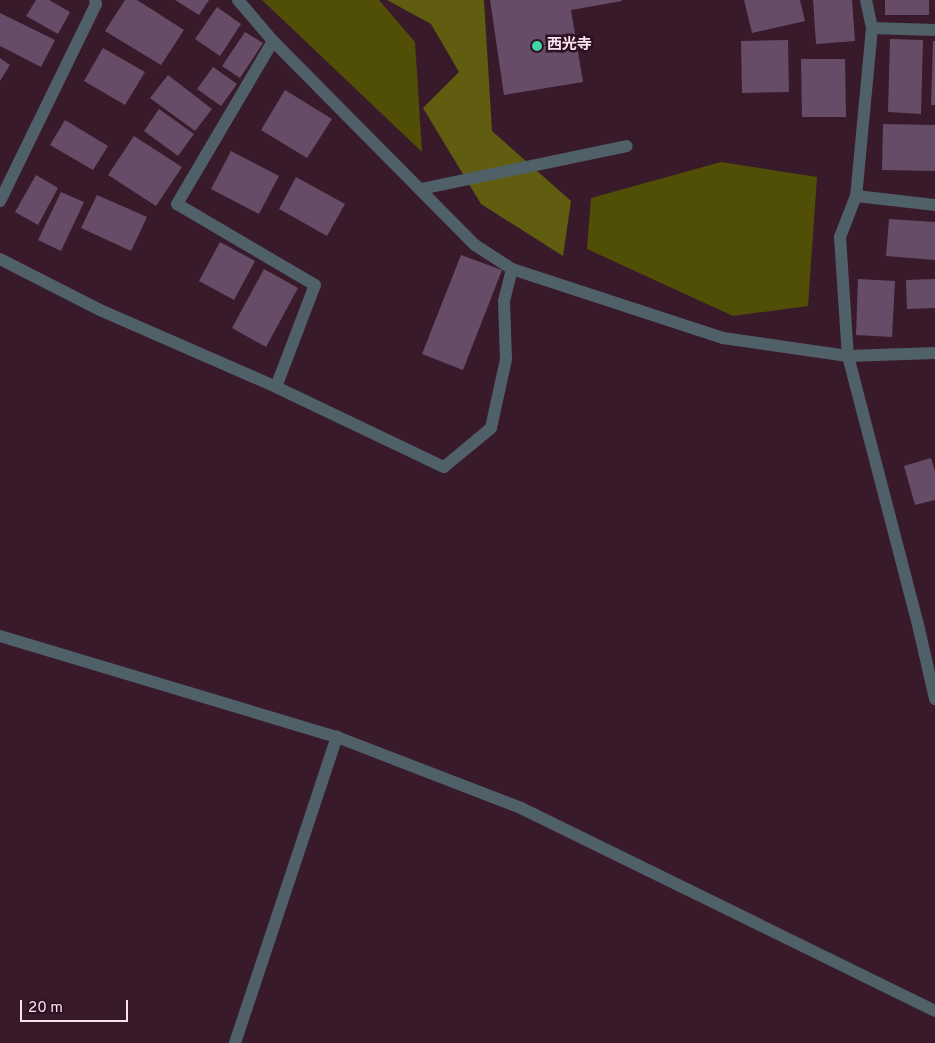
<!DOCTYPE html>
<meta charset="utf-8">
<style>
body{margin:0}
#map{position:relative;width:935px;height:1043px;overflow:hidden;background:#391a2b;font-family:Overpass,"Noto Sans JP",sans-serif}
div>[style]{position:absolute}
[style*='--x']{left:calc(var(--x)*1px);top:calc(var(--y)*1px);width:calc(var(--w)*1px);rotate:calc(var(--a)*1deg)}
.green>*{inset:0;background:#514e06}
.forest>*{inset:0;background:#605c10}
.building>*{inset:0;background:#664c67}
.service>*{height:12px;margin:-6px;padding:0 6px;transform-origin:6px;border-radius:6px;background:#4f6068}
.minor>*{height:12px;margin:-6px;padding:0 6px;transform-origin:6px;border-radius:6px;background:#4f6068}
.dots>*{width:14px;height:14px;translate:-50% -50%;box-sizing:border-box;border:2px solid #2e1122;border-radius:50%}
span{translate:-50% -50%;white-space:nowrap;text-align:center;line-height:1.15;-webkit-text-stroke:5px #2e1122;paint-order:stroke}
.poi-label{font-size:15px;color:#f8e2ed;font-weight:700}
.left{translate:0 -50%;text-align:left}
.scale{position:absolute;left:20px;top:1000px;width:108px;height:22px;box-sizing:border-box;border:2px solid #f8e2ed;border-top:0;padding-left:6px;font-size:15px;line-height:18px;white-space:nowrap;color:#f8e2ed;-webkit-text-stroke:4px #2e1122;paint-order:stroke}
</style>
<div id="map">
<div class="green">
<div style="clip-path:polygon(262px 0,379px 0,415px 42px,422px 152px)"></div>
<div style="clip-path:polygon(721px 162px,817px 177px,808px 306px,733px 316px,587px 249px,591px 198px)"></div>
</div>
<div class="forest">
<div style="clip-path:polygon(387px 0,484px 0,492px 131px,571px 201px,563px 256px,481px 204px,423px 108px,459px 72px,431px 24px)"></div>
</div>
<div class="building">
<div style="clip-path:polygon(36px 0,49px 0,70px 12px,58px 34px,26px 16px)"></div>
<div style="clip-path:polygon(125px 0,137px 0,184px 30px,161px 65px,105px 31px)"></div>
<div style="clip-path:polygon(175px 0,209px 0,199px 15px)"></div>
<div style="clip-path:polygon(490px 0,622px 0,622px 1px,571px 10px,583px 82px,504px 95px)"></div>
<div style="clip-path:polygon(744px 0,800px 0,805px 21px,752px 33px)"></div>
<div style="clip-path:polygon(813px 0,852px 0,855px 41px,816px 44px)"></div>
<div style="clip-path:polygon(885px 0,929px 0,929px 15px,885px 15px)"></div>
<div style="clip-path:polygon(217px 7px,241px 24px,220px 56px,195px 39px)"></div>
<div style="clip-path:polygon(0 13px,55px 40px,41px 67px,0 46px)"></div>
<div style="clip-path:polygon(245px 32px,263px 43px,240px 78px,222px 66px)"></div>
<div style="clip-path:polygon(890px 39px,923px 40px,921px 114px,888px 112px)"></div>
<div style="clip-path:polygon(788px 40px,789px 92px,742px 93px,741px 41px)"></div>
<div style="clip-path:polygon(933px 41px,935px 41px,935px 105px,931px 105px)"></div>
<div style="clip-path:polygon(103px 48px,145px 72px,125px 105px,84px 81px)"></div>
<div style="clip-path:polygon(0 58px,10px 65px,0 81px)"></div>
<div style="clip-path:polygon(801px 59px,845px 59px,846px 117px,802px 117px)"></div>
<div style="clip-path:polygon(213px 67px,237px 84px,221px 106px,197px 89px)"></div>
<div style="clip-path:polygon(168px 75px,212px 109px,195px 131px,150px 98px)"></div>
<div style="clip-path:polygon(285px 90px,332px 119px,307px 158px,261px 130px)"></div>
<div style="clip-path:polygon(159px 109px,194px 134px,178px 156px,144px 131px)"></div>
<div style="clip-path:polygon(65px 120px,108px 146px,93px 170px,50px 145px)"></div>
<div style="clip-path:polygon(883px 124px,935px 125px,935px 171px,882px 170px)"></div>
<div style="clip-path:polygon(134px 136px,182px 167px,156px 206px,108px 175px)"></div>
<div style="clip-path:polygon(231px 151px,279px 176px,259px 214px,211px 189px)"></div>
<div style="clip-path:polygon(36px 175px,58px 188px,38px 225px,15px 212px)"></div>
<div style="clip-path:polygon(296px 177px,345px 204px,327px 236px,279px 209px)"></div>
<div style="clip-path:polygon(61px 192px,84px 202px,61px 251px,38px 240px)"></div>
<div style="clip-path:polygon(97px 195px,147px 217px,131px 251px,81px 228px)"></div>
<div style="clip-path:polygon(889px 219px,935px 222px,935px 260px,886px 256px)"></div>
<div style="clip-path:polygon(220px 242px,255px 261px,234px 300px,199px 281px)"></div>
<div style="clip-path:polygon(461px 255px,502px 270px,463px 370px,422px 354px)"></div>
<div style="clip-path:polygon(264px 269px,298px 288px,266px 347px,232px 328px)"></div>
<div style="clip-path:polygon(858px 279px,895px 281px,892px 337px,856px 335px)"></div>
<div style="clip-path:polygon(935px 279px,935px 308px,907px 309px,906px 280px)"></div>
<div style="clip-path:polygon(931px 458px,935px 471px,935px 500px,915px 505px,904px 466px)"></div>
</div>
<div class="service">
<div style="--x:421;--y:189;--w:210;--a:-11.8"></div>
<div style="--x:512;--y:269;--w:222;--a:18.1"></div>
<div style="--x:723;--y:338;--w:126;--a:8.2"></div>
<div style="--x:276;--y:387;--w:186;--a:25.5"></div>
<div style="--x:444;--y:467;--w:61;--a:-39.7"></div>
<div style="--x:491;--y:428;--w:71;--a:-77.7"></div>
<div style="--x:506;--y:359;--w:58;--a:-92"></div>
<div style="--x:504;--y:301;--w:33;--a:-76"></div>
<div style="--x:512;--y:269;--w:44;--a:-147"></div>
</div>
<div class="minor">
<div style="--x:238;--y:0;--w:54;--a:49.5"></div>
<div style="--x:273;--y:41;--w:287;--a:45.3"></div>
<div style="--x:866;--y:0;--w:29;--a:78"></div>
<div style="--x:872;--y:28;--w:169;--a:95.4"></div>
<div style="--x:856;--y:196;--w:44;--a:111.3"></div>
<div style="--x:840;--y:237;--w:119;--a:86.2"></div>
<div style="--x:848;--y:356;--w:282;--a:75.4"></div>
<div style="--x:919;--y:629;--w:72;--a:77.1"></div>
<div style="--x:872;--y:28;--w:63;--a:1.8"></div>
<div style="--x:856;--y:196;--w:80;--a:6.5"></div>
<div style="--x:0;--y:201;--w:219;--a:-64"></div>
<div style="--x:96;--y:4;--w:4;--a:-104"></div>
<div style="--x:0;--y:259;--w:112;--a:27"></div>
<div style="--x:100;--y:310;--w:192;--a:23.6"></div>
<div style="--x:276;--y:387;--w:109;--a:-69.1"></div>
<div style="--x:315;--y:285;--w:160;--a:-149.6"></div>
<div style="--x:177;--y:204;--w:189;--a:-59.5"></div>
<div style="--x:848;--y:356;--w:87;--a:-2"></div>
<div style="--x:0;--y:636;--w:352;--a:16.7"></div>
<div style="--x:337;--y:737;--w:197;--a:21.1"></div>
<div style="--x:521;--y:808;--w:461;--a:26.1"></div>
<div style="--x:235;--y:1043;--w:323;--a:-71.6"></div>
</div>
<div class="dots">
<div style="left:537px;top:46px;background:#3ed4a3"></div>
</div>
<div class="poi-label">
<span class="left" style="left:547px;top:46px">西光寺</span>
</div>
<div class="scale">20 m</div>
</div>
